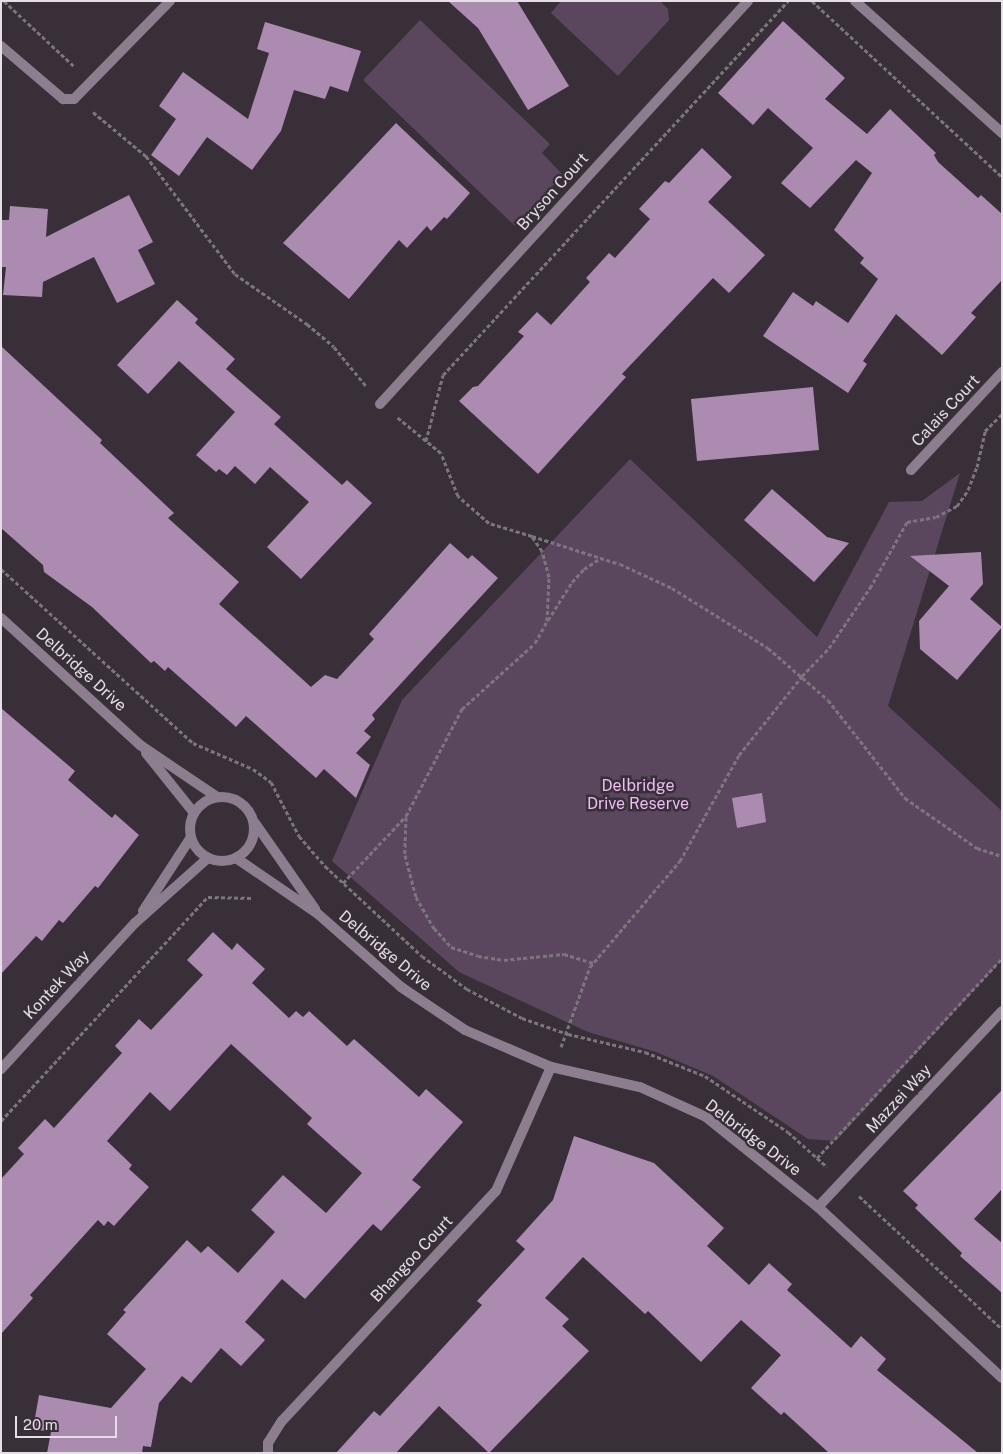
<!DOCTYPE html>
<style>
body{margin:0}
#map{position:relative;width:1003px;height:1454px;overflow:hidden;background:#382f39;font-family:"Public Sans",sans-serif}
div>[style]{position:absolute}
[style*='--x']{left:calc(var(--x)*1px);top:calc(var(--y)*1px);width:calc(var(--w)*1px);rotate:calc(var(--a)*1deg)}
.green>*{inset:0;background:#5b475d}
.building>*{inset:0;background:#ab8baf}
.path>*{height:3px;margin-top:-1.5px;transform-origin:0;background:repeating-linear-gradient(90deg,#7c757d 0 4px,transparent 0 6.5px)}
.street>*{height:10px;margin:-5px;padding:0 5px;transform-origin:5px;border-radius:5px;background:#8c7e8e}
.street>.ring{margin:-5px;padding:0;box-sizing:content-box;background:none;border:10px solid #8c7e8e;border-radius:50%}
span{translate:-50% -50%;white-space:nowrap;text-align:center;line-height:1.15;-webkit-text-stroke:5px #382f39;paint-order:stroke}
.street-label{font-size:16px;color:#e5dfe6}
.park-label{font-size:16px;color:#f0bdf6}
.frame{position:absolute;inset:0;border:2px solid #e5dfe6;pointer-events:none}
.scale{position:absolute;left:15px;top:1416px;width:102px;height:22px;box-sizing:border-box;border:2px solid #e5dfe6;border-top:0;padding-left:6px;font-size:15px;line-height:18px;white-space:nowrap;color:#e5dfe6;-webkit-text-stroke:4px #382f39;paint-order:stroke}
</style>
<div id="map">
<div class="green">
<div style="clip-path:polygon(561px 1px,660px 1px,668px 9px,669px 20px,618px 76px,551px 13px)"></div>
<div style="clip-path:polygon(420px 20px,550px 144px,542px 153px,563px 175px,515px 226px,363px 80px)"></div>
<div style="clip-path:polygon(630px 459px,817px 637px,889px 502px,922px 501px,960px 473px,888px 706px,1002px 811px,1002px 960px,836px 1141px,808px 1139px,713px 1076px,656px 1052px,588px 1032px,459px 972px,332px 861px,402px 700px)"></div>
</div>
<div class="building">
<div style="clip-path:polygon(448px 1px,517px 1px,569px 86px,528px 110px,478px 28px)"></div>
<div style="clip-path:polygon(783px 21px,845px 78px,825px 99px,867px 134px,890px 109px,936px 153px,934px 155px,938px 162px,978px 198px,981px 195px,1002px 214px,1002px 280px,971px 313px,976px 317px,942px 355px,896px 314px,863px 361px,867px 364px,848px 393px,763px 336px,793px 292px,813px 306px,816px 301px,848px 323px,878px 279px,860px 263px,864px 258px,834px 230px,872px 173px,856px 160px,810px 208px,781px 183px,813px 148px,768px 108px,753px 125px,718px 93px)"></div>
<div style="clip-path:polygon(265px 22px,361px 51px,348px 92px,330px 86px,325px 99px,294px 90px,281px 131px,252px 170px,207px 137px,179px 176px,151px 155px,176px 119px,159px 106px,183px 72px,248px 119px,269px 53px,257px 49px)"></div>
<div style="clip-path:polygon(396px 123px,470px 193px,447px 219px,444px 217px,431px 231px,427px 226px,407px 248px,399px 240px,349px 299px,283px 243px)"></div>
<div style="clip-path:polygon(702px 148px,732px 177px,708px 202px,765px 255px,729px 293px,713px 278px,622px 374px,626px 377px,538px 474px,459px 401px,473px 387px,478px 386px,524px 336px,518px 332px,537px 312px,551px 325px,590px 282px,586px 278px,609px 253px,615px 258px,650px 219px,639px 209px,665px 181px,669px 183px)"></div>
<div style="clip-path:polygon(129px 195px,153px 242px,138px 250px,155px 284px,117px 303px,94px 257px,43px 282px,42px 297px,3px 295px,6px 267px,1px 267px,1px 220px,9px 220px,10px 206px,48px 209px,46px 237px)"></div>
<div style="clip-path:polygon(177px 300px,198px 319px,195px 323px,235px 359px,226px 369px,281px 417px,274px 424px,342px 485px,347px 480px,372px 503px,301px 579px,267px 547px,309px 502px,270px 467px,255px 484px,235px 466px,227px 475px,219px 469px,216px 472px,196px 455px,235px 412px,179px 361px,148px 394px,117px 365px)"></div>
<div style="clip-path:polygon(1px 346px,102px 440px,100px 443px,174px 513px,168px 518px,239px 582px,219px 604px,311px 687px,325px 675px,337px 679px,374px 639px,369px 634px,450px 543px,468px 559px,472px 555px,498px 578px,372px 715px,375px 719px,364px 731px,371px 737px,356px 753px,370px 765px,356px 798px,324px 769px,316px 778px,246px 716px,236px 727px,168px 667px,165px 671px,154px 661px,151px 663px,92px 607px,44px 572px,43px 565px,1px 528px)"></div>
<div style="clip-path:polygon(813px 387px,819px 450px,697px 461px,691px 399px)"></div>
<div style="clip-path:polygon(772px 489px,827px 537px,849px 543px,814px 582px,744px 520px)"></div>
<div style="clip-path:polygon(981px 552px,983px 584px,970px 599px,1002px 627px,957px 680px,920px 649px,919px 621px,949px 586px,910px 556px)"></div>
<div style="clip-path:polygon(1px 708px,75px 771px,68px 780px,112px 818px,115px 814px,139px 835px,98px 888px,95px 886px,63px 923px,59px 920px,42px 941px,36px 936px,1px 974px)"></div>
<div style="clip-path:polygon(762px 793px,766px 822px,737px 828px,732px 798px)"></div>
<div style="clip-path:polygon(213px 932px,232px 950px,237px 943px,265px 969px,252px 983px,289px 1018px,296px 1011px,303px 1017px,309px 1011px,347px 1046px,354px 1039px,419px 1097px,426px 1089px,463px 1122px,412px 1180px,421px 1187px,381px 1231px,373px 1224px,305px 1299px,282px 1279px,245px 1322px,265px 1340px,241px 1366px,221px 1348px,191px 1383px,182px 1376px,159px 1403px,151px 1447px,143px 1446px,142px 1453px,47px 1453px,51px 1432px,33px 1429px,39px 1395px,111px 1408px,146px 1369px,107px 1334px,126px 1312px,123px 1310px,187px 1240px,201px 1253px,208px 1246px,238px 1273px,275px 1232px,251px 1210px,283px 1175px,326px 1213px,362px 1173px,307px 1124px,312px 1118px,231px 1044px,170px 1111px,150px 1092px,107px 1141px,132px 1165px,129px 1169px,149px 1187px,114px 1226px,108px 1221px,104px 1226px,98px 1220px,30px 1295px,33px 1298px,1px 1334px,1px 1179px,24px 1154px,18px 1148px,45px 1119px,54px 1128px,122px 1053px,115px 1046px,139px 1019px,151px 1030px,203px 975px,187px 960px)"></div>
<div style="clip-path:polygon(1002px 1090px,1002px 1189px,974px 1219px,1002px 1243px,1002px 1293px,960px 1256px,962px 1253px,915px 1208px,918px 1205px,903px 1191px)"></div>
<div style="clip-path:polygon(574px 1136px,654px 1163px,724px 1228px,707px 1246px,749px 1285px,769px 1263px,792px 1284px,787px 1290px,851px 1348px,861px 1336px,886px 1359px,877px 1370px,978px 1453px,829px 1453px,784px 1412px,781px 1415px,751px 1388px,781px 1355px,741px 1320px,701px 1362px,648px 1311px,645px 1314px,583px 1257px,545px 1298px,569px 1319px,562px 1326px,589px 1351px,489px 1453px,439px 1406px,396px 1453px,336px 1453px,374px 1411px,380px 1416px,482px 1305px,477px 1301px,525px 1249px,516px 1241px,553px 1200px)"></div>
</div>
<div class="path">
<div style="--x:4;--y:1;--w:97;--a:42.9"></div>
<div style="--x:812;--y:1;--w:259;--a:42.8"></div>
<div style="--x:93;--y:112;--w:69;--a:39.7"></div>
<div style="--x:146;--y:156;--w:148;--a:53"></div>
<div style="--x:235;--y:274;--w:88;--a:34.8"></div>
<div style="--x:307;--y:324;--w:35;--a:40"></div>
<div style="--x:334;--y:347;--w:50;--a:50.6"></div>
<div style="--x:426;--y:441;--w:68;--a:-75.6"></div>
<div style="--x:443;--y:375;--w:509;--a:-47.31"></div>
<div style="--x:532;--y:536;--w:92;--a:17.7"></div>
<div style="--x:620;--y:564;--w:57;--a:24.8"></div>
<div style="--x:672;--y:588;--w:113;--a:32"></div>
<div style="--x:768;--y:648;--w:79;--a:40.9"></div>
<div style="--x:828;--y:700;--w:125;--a:51.8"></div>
<div style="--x:905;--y:798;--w:88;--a:34.8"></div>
<div style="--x:977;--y:848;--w:26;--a:18"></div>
<div style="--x:1;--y:569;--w:259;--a:42.2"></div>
<div style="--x:193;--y:743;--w:65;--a:23.4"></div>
<div style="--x:253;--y:769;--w:22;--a:36"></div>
<div style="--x:271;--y:782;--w:61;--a:62.6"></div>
<div style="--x:299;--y:836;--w:40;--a:49"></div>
<div style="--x:325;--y:866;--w:132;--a:42.9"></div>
<div style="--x:422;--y:956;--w:56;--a:36.3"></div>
<div style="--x:467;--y:989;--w:62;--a:27.8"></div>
<div style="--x:522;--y:1018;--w:49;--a:19.2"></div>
<div style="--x:568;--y:1034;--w:79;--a:13.2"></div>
<div style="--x:645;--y:1052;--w:65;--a:21.8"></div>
<div style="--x:705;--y:1076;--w:100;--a:34"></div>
<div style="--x:788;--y:1132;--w:52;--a:41.9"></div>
<div style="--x:548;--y:620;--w:45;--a:-57.7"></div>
<div style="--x:572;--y:582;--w:18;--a:-47"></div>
<div style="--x:584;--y:569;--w:20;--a:-33"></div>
<div style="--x:406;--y:817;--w:38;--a:92"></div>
<div style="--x:405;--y:855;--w:43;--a:75.3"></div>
<div style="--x:416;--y:897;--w:36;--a:60"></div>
<div style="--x:434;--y:928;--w:25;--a:48"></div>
<div style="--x:451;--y:947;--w:28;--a:18"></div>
<div style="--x:478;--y:956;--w:26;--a:9"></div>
<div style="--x:504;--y:960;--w:60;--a:-5.7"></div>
<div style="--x:564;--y:954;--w:31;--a:17"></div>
<div style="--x:343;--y:883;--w:92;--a:-46.8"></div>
<div style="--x:406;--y:816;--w:121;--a:-62.4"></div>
<div style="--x:462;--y:709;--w:98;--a:-42.1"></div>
<div style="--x:535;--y:643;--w:25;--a:-61"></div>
<div style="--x:547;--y:621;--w:44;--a:-87.4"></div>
<div style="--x:549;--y:577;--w:27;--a:-105"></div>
<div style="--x:542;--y:551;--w:18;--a:-124"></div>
<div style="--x:532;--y:536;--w:45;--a:-163.2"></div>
<div style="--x:489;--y:523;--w:41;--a:-138.9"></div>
<div style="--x:458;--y:496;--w:46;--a:-111.6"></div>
<div style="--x:441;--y:453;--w:57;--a:-140.7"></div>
<div style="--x:561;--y:1047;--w:85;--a:-70.1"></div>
<div style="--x:590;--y:967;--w:139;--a:-49.7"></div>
<div style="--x:680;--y:861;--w:121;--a:-60.9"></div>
<div style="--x:739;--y:755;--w:101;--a:-51.4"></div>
<div style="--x:802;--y:676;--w:39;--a:-46"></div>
<div style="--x:829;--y:648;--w:73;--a:-55.7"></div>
<div style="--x:870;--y:588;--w:76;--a:-60.7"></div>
<div style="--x:907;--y:522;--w:29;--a:-10"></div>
<div style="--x:936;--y:517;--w:24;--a:-28"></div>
<div style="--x:957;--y:506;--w:19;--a:-55"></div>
<div style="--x:968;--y:490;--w:25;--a:-69"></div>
<div style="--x:977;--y:467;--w:37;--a:-77"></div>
<div style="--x:985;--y:431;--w:24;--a:-45"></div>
<div style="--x:1;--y:1121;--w:305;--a:-47.3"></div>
<div style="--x:208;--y:897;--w:45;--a:1.3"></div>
<div style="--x:817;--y:1158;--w:272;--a:-47.2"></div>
<div style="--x:859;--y:1196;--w:195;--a:42.9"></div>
</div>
<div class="street">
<div style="--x:855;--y:1;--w:198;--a:41.9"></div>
<div style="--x:1;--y:46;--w:82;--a:40.5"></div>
<div style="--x:63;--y:99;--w:11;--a:0"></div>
<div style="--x:74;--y:99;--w:137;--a:-45.6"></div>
<div style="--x:380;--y:404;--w:546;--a:-47.6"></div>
<div style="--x:911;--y:470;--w:134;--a:-47.1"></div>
<div style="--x:1;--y:618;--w:188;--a:42.4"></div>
<div style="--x:140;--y:745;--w:93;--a:34"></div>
<div style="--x:146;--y:753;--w:77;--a:51.3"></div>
<div class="ring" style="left:190px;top:797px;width:54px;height:54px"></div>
<div style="--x:255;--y:823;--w:105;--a:55.1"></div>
<div style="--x:236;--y:858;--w:99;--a:34.3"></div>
<div style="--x:318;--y:914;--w:111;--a:41.3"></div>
<div style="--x:401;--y:987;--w:77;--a:33.9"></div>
<div style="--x:465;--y:1030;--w:94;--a:23.3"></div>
<div style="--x:551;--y:1067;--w:91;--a:12.7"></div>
<div style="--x:640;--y:1087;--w:72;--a:24.4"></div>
<div style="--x:706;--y:1117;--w:144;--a:38.8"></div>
<div style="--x:818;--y:1207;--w:251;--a:42.9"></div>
<div style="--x:143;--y:911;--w:88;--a:-57"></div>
<div style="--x:1;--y:1069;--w:198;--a:-47.5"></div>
<div style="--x:135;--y:923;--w:98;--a:-41.7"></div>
<div style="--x:818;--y:1207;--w:269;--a:-46.8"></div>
<div style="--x:268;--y:1453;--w:10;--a:-90"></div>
<div style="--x:268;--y:1443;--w:26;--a:-58"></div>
<div style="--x:282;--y:1421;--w:314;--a:-47.1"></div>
<div style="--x:496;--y:1191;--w:136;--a:-66.1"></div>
</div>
<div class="street-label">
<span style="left:553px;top:192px;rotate:-48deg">Bryson Court</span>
<span style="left:946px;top:411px;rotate:-47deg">Calais Court</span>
<span style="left:81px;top:670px;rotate:42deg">Delbridge Drive</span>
<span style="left:385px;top:951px;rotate:40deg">Delbridge Drive</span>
<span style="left:57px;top:985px;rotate:-47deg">Kontek Way</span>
<span style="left:899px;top:1099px;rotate:-47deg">Mazzei Way</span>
<span style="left:753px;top:1138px;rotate:37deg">Delbridge Drive</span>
<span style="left:412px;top:1259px;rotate:-47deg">Bhangoo Court</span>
</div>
<div class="park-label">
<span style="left:638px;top:795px">Delbridge<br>Drive Reserve</span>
</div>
<div class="frame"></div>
<div class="scale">20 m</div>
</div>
